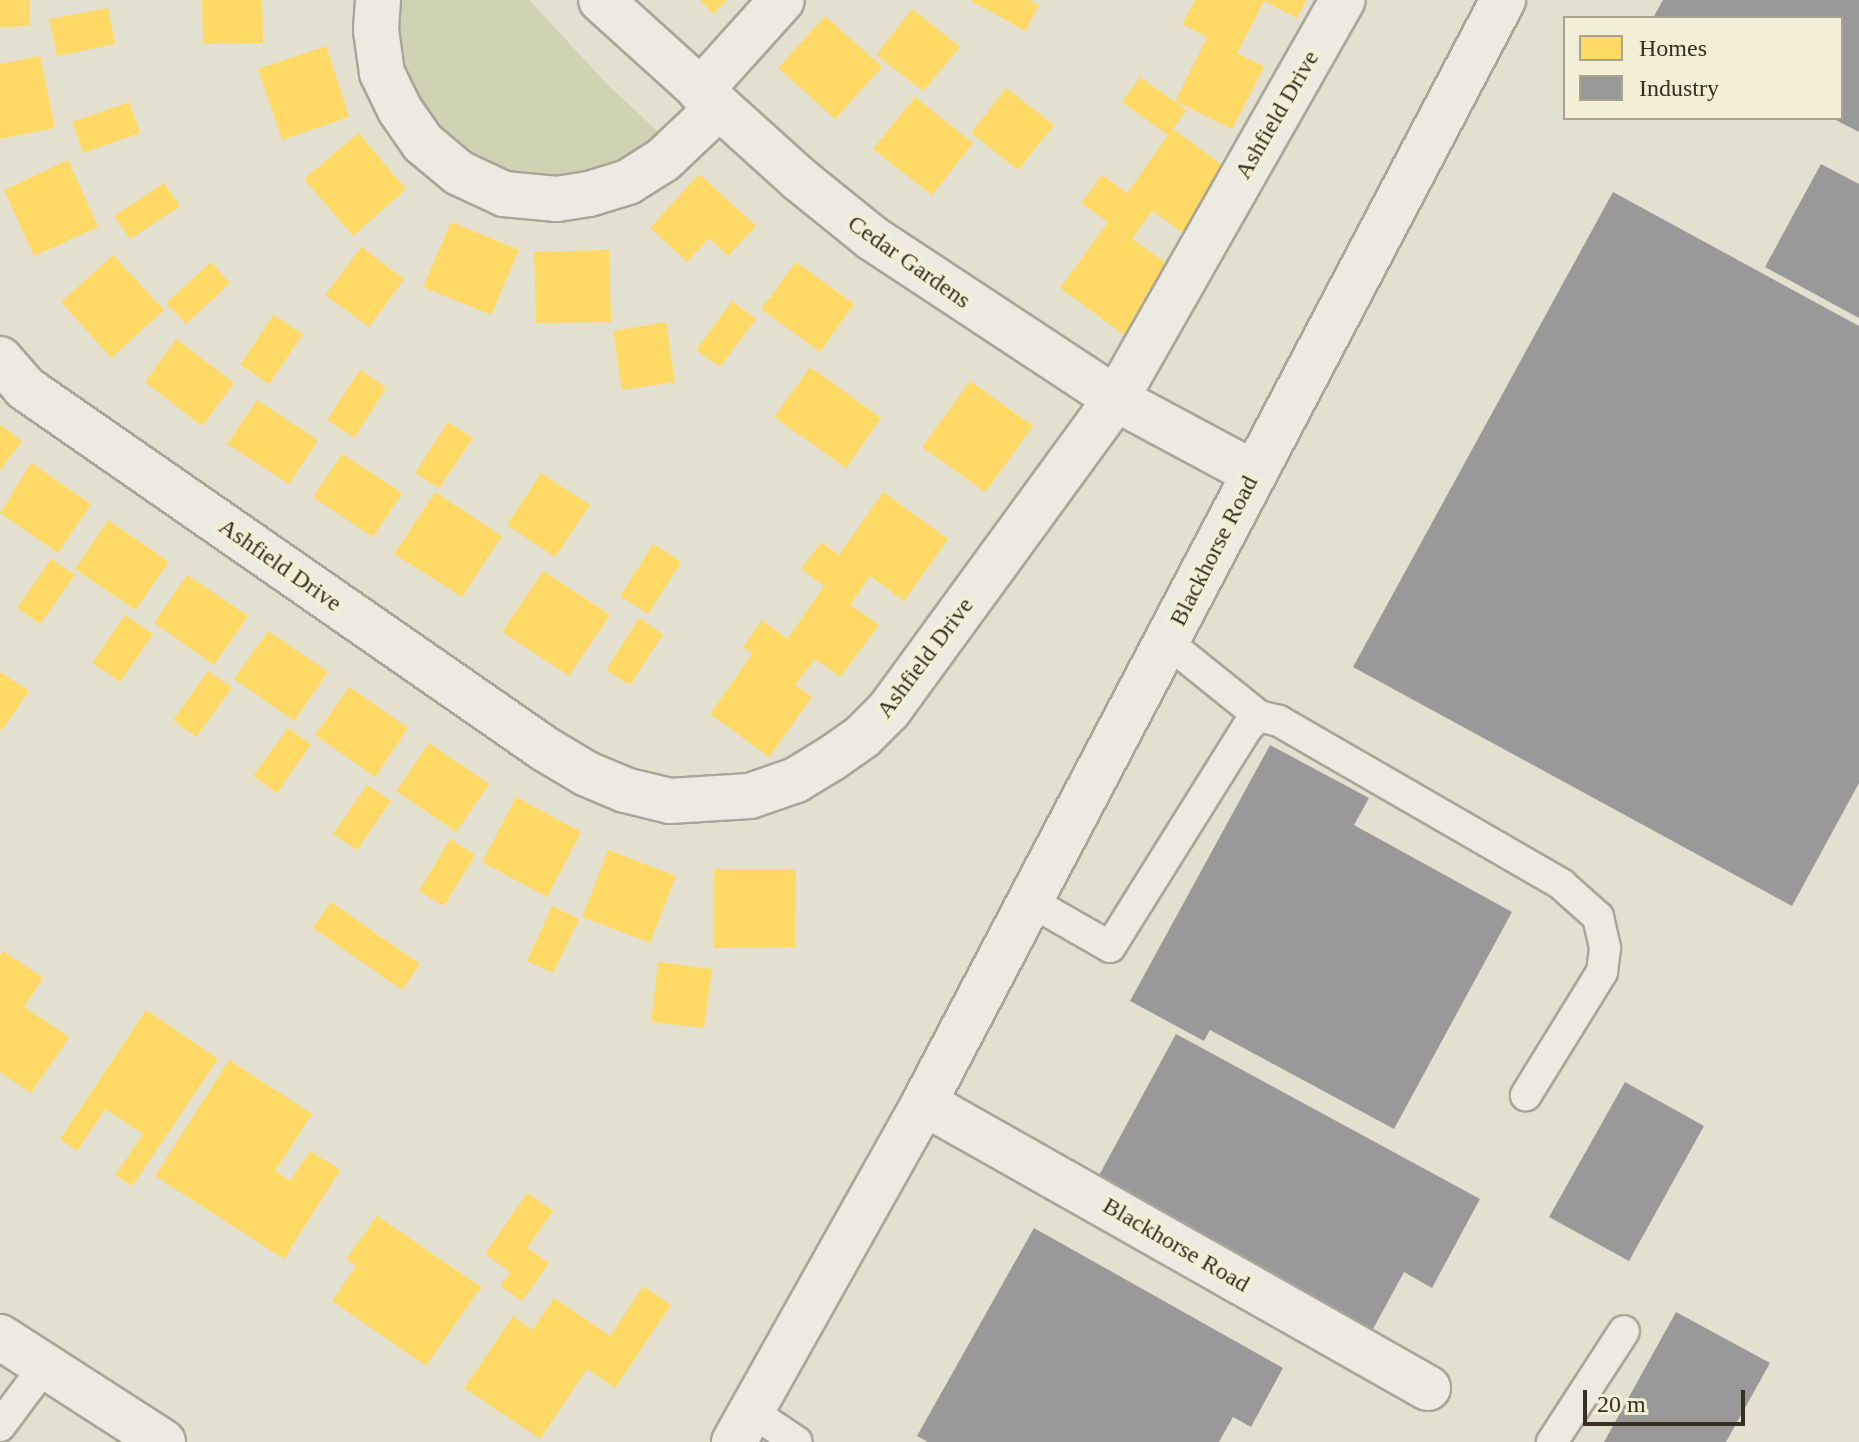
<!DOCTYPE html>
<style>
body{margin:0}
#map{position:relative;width:1859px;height:1442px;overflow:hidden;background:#e3e0d0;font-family:Georgia,serif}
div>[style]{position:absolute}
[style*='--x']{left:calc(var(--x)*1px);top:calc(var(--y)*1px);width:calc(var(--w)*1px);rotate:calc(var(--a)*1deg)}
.green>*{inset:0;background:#cfd3b4}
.homes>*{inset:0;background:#ffd966}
.industry>*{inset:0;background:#999}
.roads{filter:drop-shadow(2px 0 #a9a599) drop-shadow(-2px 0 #a9a599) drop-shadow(0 2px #a9a599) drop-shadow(0 -2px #a9a599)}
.lane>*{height:30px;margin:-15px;padding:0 15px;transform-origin:15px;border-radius:15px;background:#eceae1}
.street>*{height:44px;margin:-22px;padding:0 22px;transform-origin:22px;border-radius:22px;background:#eceae1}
.secondary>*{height:44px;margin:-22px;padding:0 22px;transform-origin:22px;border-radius:22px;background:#eceae1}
span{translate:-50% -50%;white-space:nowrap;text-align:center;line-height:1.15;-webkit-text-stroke:8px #f3efd7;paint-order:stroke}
.street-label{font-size:24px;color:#372f21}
.legend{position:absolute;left:1563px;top:16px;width:280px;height:104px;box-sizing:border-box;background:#f3efd7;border:2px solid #a8a28e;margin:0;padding:10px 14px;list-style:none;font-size:24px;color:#372f21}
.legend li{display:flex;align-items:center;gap:16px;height:40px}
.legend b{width:40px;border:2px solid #a8a28e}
.scale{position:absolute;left:1583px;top:1390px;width:162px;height:36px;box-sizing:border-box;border:4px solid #372f21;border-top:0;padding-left:10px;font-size:24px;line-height:28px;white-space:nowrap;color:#372f21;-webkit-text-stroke:6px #f3efd7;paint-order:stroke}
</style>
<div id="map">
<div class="green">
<div style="clip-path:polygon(396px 0,529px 0,608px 85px,667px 140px,589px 180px,506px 178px,432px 131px,397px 56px)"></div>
</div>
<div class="homes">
<div style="clip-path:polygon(0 0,30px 0,30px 26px,0 27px)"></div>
<div style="clip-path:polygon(202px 0,262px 0,263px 43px,203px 44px)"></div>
<div style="clip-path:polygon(700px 0,727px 0,713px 14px)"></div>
<div style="clip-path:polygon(970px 0,1029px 0,1039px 5px,1025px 31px)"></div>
<div style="clip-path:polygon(1195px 0,1306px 0,1297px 18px,1264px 1px,1237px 53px,1264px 67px,1232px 129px,1175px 101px,1207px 37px,1182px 24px)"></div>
<div style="clip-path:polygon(108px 8px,115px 44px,57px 56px,49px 19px)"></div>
<div style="clip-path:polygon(912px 9px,960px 47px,923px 91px,876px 55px)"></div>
<div style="clip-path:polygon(825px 16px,882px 67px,835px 119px,778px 68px)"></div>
<div style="clip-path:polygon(326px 46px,349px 117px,282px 140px,258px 69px)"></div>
<div style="clip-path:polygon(40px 56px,55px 128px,0 139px,0 64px)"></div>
<div style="clip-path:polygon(1140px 77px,1186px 110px,1173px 129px,1233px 173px,1187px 236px,1152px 211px,1132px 239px,1173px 268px,1124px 335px,1060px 288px,1108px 222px,1081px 203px,1102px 175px,1127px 193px,1168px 135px,1122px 102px)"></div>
<div style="clip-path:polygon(1006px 88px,1054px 125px,1018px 170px,971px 133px)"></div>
<div style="clip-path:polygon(915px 97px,973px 143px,932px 195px,873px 149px)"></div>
<div style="clip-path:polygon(129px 102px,140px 133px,83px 153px,72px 122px)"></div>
<div style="clip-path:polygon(358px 133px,406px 189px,353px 236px,304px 179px)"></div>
<div style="clip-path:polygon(68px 160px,98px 227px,34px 256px,4px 190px)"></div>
<div style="clip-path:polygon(699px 174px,756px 226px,728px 256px,709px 238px,687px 262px,650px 228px)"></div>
<div style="clip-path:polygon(164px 183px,180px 206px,130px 239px,114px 216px)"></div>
<div style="clip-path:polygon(451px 222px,519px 250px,491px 315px,423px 287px)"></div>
<div style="clip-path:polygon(361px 247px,404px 279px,369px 327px,325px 295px)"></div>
<div style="clip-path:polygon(609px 250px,611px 322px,536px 323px,534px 252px)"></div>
<div style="clip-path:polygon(113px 255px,164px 310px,111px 358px,61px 302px)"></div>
<div style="clip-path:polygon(211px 262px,230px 283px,186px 324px,166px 303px)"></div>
<div style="clip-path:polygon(796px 262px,854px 304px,820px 352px,761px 309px)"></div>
<div style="clip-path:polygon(732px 301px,756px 319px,720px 367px,696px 350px)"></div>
<div style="clip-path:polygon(273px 315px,303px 334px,269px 384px,240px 365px)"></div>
<div style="clip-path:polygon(666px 322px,675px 382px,622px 390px,613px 331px)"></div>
<div style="clip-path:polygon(176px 339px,234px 383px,202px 426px,145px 382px)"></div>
<div style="clip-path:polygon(810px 367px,881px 418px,846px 468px,774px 417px)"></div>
<div style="clip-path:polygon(360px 370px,386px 388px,354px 438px,327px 420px)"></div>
<div style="clip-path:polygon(970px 381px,1033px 426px,985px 492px,922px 447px)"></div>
<div style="clip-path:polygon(257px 400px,318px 440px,289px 484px,227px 444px)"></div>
<div style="clip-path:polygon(448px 422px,473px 438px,439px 488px,415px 473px)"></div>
<div style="clip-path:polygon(0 425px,22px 441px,0 470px)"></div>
<div style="clip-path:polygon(342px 454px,402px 493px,373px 537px,313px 497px)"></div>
<div style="clip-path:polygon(31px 463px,91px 504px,58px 553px,0 513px)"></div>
<div style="clip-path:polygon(541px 473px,590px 505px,555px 557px,507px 525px)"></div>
<div style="clip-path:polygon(435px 492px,502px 536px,462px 597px,394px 554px)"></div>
<div style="clip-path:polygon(883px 492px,948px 539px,904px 601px,870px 576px,850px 605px,879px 625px,840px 677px,815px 659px,795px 685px,812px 697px,769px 757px,710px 714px,752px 654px,743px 647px,762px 620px,787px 639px,824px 586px,801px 569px,821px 542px,839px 555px)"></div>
<div style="clip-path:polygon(108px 520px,169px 562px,135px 610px,75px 569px)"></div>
<div style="clip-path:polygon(653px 544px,681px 562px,648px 614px,620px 596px)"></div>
<div style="clip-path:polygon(51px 559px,75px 575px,40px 624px,17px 608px)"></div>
<div style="clip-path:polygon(543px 571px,610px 615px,569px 676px,502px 632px)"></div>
<div style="clip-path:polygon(187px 575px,248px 616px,214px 665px,154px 623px)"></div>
<div style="clip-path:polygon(125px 615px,153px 634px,120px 682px,92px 663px)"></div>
<div style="clip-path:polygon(639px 618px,663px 634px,630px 685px,606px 670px)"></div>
<div style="clip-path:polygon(268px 631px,328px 672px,294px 721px,234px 679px)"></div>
<div style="clip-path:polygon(208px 671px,232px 688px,196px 737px,173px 720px)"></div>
<div style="clip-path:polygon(0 672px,29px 691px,2px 730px,0 729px)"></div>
<div style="clip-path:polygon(349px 687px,408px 728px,375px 777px,315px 735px)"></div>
<div style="clip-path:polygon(288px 728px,311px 744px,277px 793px,253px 776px)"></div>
<div style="clip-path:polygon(429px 743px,489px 784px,456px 832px,396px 791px)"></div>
<div style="clip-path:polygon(367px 785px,391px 801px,357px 850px,333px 834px)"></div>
<div style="clip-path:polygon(516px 797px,581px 832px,547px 897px,482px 862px)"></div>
<div style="clip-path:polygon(450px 839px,475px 855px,444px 906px,419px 891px)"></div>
<div style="clip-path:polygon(608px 850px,676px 876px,650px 943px,582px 917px)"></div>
<div style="clip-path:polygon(714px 869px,796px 869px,795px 947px,714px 948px)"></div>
<div style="clip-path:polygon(331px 902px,420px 964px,402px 990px,313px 928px)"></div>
<div style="clip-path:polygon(552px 906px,579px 919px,553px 973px,527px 961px)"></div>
<div style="clip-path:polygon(3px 951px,43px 978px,24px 1007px,69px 1037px,31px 1093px,0 1072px,0 955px)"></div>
<div style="clip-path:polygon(658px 962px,712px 969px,704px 1028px,651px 1022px)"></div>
<div style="clip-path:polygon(146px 1010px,218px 1059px,132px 1186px,115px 1175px,143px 1134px,105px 1109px,77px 1151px,60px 1139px)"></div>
<div style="clip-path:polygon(229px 1060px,312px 1114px,275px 1171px,290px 1181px,310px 1151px,340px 1170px,284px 1259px,155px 1176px)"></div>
<div style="clip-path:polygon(527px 1193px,553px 1211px,527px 1248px,549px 1263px,522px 1301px,500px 1286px,510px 1272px,485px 1254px)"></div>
<div style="clip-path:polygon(377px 1216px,481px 1287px,426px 1366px,332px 1301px,356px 1266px,346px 1259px)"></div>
<div style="clip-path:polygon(643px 1286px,671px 1305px,615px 1388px,587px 1369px,540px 1439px,464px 1388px,513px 1316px,532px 1330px,554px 1298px,610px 1336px)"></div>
</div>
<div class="industry">
<div style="clip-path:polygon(1663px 0,1859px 0,1859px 132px,1832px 118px,1841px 118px,1841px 18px,1653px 18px)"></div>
<div style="clip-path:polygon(1821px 164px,1859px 184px,1859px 318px,1765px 267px)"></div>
<div style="clip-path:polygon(1613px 192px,1859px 326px,1859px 783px,1792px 906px,1353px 667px)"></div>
<div style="clip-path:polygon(1270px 745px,1369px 798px,1354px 825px,1512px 912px,1394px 1129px,1210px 1030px,1204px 1041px,1130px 1001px)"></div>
<div style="clip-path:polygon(1176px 1034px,1480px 1199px,1432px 1288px,1404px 1272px,1373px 1329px,1097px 1179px)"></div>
<div style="clip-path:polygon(1625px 1082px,1704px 1126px,1629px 1261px,1549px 1217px)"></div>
<div style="clip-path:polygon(1034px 1228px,1283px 1368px,1251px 1427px,1233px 1417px,1219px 1442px,928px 1442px,917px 1436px)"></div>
<div style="clip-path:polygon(1676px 1312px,1770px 1363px,1726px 1442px,1604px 1442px)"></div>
</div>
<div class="roads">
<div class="lane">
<div style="--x:1167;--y:642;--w:118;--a:38.8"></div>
<div style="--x:1030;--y:901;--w:92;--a:29.9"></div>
<div style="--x:1110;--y:947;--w:258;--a:-58"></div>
<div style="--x:1247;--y:728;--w:17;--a:-45"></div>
<div style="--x:1259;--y:716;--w:21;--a:14"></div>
<div style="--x:1279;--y:721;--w:326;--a:30"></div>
<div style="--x:1561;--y:884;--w:50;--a:41.7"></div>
<div style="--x:1598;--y:917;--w:32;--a:77"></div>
<div style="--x:1605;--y:948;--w:24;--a:97"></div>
<div style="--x:1602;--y:972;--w:145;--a:121.7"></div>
<div style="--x:751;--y:1411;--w:55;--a:34"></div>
<div style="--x:0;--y:1426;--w:74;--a:-53.3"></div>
<div style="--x:1552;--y:1442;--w:132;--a:-57"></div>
</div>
<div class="street">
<div style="--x:378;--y:0;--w:30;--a:94"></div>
<div style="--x:376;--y:30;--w:43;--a:82.1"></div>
<div style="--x:382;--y:73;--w:41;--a:64.1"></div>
<div style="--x:400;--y:110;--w:40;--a:55.1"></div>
<div style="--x:423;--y:143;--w:47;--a:39.8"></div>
<div style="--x:459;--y:173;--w:50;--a:25"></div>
<div style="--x:504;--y:194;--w:53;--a:5.4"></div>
<div style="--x:557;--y:199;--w:32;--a:-9"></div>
<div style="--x:589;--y:194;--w:41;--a:-17.1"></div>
<div style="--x:628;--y:182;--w:41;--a:-32.2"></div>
<div style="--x:663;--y:160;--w:76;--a:-43.4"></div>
<div style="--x:601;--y:0;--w:267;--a:42.1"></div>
<div style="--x:799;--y:179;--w:94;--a:38.9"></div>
<div style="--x:872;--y:238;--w:292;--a:33.4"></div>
<div style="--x:1116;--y:399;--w:157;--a:28.2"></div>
<div style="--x:700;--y:91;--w:122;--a:-48"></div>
<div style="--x:0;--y:359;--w:38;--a:49"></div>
<div style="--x:25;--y:388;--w:633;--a:34.77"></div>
<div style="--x:545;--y:749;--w:49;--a:30.8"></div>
<div style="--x:587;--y:774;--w:41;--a:22.8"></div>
<div style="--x:625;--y:790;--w:46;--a:13.7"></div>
<div style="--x:670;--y:801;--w:80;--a:-3.6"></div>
<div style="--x:750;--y:796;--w:49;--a:-19.2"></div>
<div style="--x:796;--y:780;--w:42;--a:-31.4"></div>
<div style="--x:832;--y:758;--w:37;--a:-35"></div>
<div style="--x:862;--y:737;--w:38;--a:-45"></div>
<div style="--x:889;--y:710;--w:385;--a:-53.9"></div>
<div style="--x:1116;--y:399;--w:459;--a:-60.4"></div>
<div style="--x:924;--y:1103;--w:579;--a:29.49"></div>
<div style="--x:734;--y:1442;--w:389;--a:-60.7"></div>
<div style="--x:924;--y:1103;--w:1246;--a:-62.3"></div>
</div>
<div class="secondary">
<div style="--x:0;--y:1337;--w:194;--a:32.8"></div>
</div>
</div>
<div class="street-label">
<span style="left:1277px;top:115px;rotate:-60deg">Ashfield Drive</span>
<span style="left:909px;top:262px;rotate:35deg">Cedar Gardens</span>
<span style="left:1214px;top:551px;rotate:-63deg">Blackhorse Road</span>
<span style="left:280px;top:565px;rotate:35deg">Ashfield Drive</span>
<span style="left:925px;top:658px;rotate:-53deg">Ashfield Drive</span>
<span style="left:1176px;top:1245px;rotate:30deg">Blackhorse Road</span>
</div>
<ul class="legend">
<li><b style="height:22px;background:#ffd966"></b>Homes</li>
<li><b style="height:22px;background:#999"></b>Industry</li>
</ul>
<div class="scale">20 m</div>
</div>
